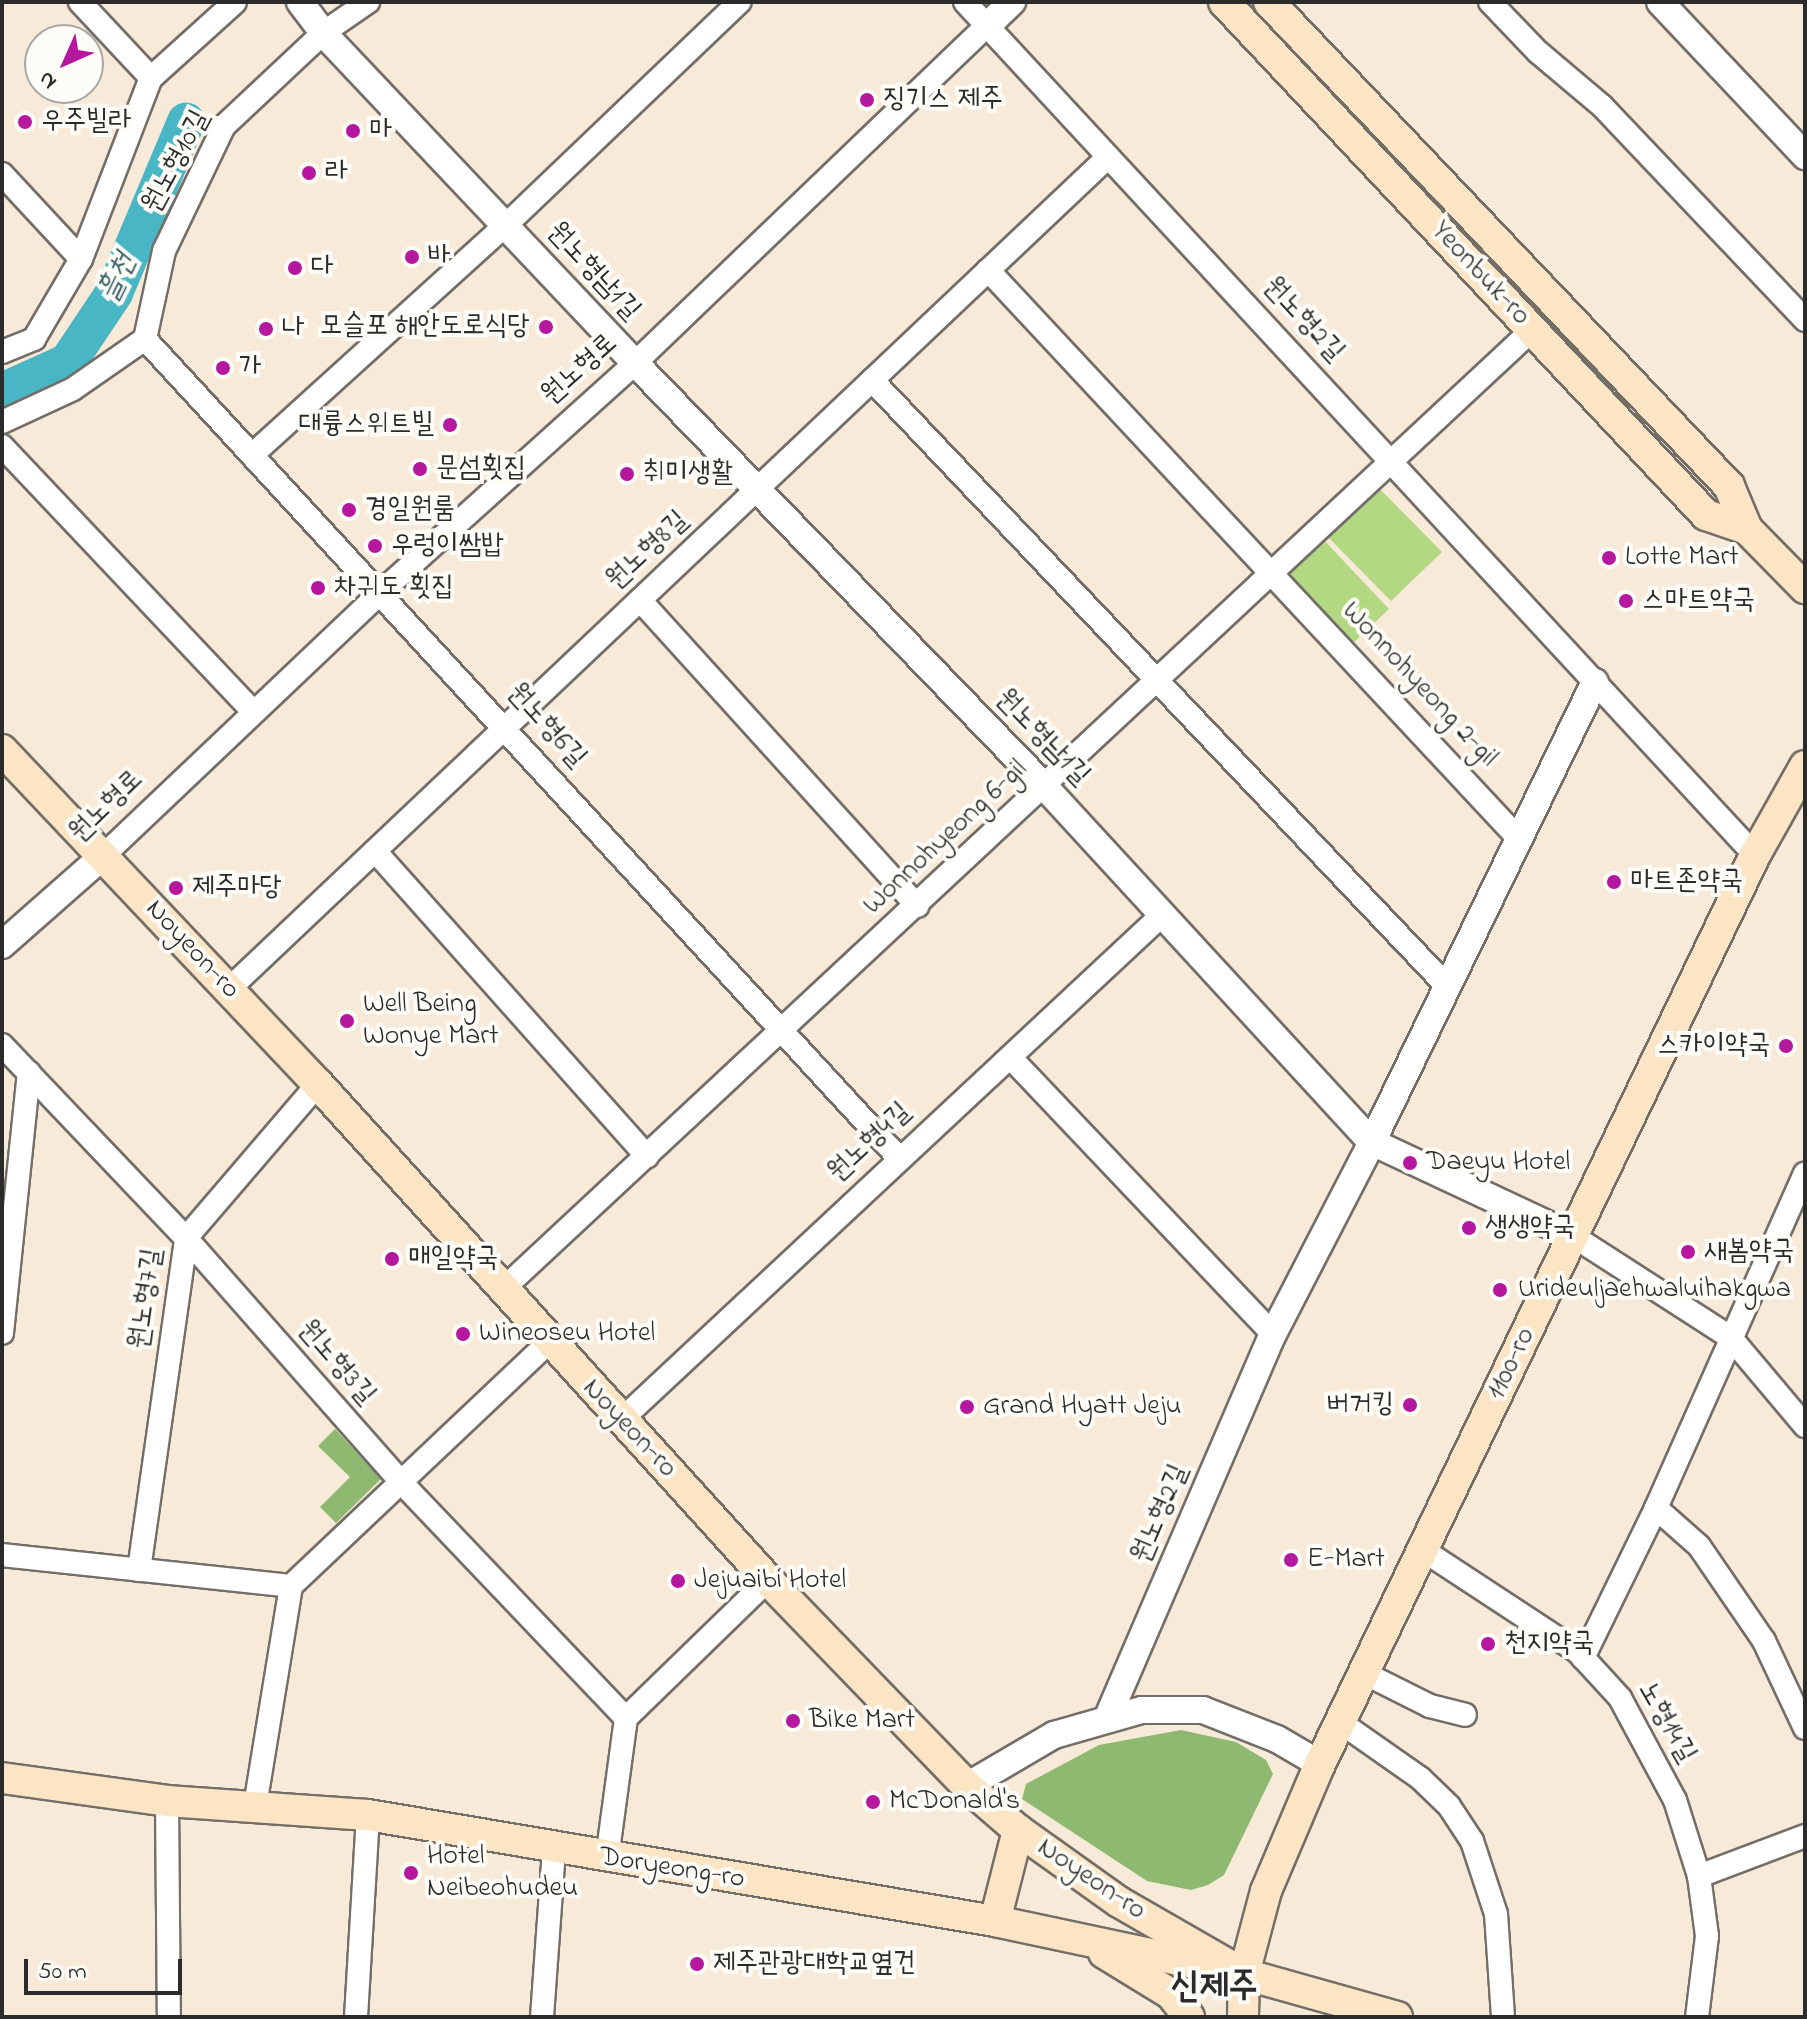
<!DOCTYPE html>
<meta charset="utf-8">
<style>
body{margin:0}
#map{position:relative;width:1807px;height:2019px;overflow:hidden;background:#f8ead8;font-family:"Indie Flower","Poor Story",sans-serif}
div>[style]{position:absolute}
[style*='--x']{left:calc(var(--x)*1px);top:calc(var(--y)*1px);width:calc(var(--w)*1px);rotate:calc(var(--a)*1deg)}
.green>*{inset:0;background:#b2d982}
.forest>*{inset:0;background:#8db970}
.river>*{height:38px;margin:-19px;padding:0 19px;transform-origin:19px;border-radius:19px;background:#49b6c5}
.roads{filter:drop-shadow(2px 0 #736e68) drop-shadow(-2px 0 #736e68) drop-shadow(0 2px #736e68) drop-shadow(0 -2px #736e68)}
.minor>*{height:22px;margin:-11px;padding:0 11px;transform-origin:11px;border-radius:11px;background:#fff}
.tertiary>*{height:26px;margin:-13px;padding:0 13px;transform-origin:13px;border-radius:13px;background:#fff}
.secondary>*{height:30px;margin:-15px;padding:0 15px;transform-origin:15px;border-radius:15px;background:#fce5c4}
.dots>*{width:22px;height:22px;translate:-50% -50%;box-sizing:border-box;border:4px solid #fdfcf7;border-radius:50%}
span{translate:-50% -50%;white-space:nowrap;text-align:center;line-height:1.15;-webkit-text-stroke:8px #fdfcf7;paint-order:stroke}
.poi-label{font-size:28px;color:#2b2b2b}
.left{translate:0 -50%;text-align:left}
.right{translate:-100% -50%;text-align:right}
.street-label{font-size:28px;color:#2b2b2b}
.water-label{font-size:30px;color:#365c61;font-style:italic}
.district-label{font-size:36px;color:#2b2b2b;font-weight:700}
.frame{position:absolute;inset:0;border:4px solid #2b2b2b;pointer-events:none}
.north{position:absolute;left:24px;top:24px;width:80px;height:80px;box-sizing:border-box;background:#fdfcf7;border:2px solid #a9a8a5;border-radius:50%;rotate:225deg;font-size:22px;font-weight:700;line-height:32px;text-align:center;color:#2b2b2b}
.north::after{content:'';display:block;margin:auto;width:28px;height:36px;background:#b5179e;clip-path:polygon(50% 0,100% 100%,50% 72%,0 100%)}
.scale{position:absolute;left:24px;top:1959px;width:158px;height:36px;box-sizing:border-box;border:4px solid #2b2b2b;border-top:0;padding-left:10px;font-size:24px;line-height:28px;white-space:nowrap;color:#2b2b2b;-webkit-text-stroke:6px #fdfcf7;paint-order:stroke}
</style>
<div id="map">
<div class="green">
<div style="clip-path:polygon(1376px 485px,1442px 552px,1391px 601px,1325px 534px)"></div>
<div style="clip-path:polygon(1323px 539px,1389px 609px,1349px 647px,1283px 577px)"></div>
</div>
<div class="forest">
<div style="clip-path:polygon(335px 1429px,381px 1479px,336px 1523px,320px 1507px,350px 1477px,318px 1446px)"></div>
<div style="clip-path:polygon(1181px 1730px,1236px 1742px,1266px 1760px,1273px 1774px,1224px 1875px,1208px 1885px,1191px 1890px,1147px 1881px,1022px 1799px,1026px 1784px,1099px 1745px)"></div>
</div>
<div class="river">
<div style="--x:2;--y:392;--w:72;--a:-24.4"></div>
<div style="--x:68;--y:362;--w:83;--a:-56.3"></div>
<div style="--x:114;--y:293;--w:186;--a:-67.2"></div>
</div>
<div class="roads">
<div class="minor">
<div style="--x:80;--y:2;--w:104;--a:46.9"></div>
<div style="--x:965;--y:2;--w:1163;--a:47.2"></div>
<div style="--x:1490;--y:2;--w:69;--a:46.2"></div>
<div style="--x:1538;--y:52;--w:84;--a:40.2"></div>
<div style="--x:1602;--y:106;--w:295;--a:46.5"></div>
<div style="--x:2;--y:174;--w:116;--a:47.1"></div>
<div style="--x:988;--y:270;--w:778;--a:46.98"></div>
<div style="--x:145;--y:339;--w:1112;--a:47.37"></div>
<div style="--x:2;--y:352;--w:35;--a:-22"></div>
<div style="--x:34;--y:339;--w:93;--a:-59.6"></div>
<div style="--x:81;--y:259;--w:194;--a:-68.9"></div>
<div style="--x:151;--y:78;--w:113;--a:-42.1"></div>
<div style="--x:872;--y:380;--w:833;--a:46.51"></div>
<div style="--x:2;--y:422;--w:78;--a:-24.9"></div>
<div style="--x:73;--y:389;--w:88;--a:-34.8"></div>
<div style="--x:145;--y:339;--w:90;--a:-77.8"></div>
<div style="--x:164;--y:251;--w:139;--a:-64.4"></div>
<div style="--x:224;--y:126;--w:136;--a:-43.2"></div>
<div style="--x:323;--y:33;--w:55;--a:-34.6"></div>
<div style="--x:2;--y:446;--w:365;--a:46.6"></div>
<div style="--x:252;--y:455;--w:343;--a:-42.2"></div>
<div style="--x:506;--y:225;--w:323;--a:-43.7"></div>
<div style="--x:640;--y:600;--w:413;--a:47.8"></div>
<div style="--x:375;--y:851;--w:409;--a:48.3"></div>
<div style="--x:103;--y:856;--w:383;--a:-43.5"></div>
<div style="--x:381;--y:592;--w:342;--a:-42"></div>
<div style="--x:635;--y:363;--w:487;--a:-43.8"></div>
<div style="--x:229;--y:989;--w:1210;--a:-43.43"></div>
<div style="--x:2;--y:1045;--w:267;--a:46.4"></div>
<div style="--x:186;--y:1238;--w:324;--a:48.6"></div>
<div style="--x:400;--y:1481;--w:327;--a:46.4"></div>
<div style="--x:626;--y:1718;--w:142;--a:97.7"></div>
<div style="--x:1010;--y:1057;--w:382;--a:46.5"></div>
<div style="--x:1573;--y:1236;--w:188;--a:32.8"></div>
<div style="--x:1731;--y:1338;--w:115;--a:49.9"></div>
<div style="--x:503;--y:1289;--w:1407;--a:-42.98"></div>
<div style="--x:2;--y:1333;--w:262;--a:-84.1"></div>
<div style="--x:621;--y:1420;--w:741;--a:-43.03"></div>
<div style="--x:1656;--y:1508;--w:57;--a:41.5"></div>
<div style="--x:1699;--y:1546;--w:115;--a:55.6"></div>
<div style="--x:1764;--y:1641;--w:96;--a:64.8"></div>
<div style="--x:1423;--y:1550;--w:184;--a:33.3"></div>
<div style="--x:1577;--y:1651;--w:64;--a:47.5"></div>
<div style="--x:1620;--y:1698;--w:116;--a:61.7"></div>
<div style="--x:1675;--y:1800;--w:80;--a:72.5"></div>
<div style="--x:1699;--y:1876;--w:61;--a:82.4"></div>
<div style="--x:1707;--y:1936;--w:82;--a:97"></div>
<div style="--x:2;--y:1555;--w:291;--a:6.1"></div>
<div style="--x:139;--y:1570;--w:335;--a:-81.9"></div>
<div style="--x:186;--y:1238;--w:203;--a:-49.4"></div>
<div style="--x:1583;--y:1658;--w:167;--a:-64"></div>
<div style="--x:1656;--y:1508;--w:366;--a:-66"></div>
<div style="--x:1364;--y:1673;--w:74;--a:26.6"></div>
<div style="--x:1430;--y:1706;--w:36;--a:14"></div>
<div style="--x:626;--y:1718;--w:198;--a:-44.2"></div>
<div style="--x:1340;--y:1722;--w:98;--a:35"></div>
<div style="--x:1420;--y:1778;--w:40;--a:44"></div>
<div style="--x:1449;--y:1806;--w:42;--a:56.7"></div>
<div style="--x:1472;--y:1841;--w:77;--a:71.8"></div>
<div style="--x:1496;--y:1914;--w:103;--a:86.1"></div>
<div style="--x:167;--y:1801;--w:216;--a:89.5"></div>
<div style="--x:255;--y:1806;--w:223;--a:-80.7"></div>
<div style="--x:291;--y:1586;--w:355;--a:-43.4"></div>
<div style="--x:1699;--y:1876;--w:113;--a:-20.7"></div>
<div style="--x:356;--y:2017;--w:202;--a:-86.6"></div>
<div style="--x:542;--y:2017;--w:169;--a:-85.9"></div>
</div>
<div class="tertiary">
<div style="--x:300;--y:2;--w:39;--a:53"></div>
<div style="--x:323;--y:33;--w:454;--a:46.6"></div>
<div style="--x:635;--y:363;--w:590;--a:45.96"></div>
<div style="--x:1045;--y:787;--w:483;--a:47.4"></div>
<div style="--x:1372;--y:1142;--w:222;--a:25.1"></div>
<div style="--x:1660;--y:2;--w:212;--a:46.7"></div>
<div style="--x:987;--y:26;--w:35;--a:-44"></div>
<div style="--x:2;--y:945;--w:135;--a:-41.4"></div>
<div style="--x:1107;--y:1719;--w:419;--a:-66.7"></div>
<div style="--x:1273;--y:1334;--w:216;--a:-62.7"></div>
<div style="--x:1372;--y:1142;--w:511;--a:-64.14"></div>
<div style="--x:967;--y:1786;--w:101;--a:-30.4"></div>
<div style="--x:1054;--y:1735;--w:91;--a:-15.9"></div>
<div style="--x:1142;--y:1710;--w:61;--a:0"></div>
<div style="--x:1203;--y:1710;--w:79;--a:21.4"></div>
<div style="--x:1277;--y:1739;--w:50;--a:30.2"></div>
</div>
<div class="secondary">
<div style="--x:1224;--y:2;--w:704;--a:46.78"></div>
<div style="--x:1706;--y:515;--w:43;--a:18.9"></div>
<div style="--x:1269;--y:2;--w:668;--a:46.46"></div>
<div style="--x:1729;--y:486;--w:47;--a:67.3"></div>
<div style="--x:1747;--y:529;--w:83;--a:45.5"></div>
<div style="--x:2;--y:750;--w:460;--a:46.6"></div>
<div style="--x:318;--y:1084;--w:670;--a:47.78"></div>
<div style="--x:768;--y:1580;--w:286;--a:46"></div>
<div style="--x:967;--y:1786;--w:67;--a:40.8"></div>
<div style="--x:1018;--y:1830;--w:124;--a:35.5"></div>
<div style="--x:1119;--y:1902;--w:144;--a:29.9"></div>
<div style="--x:2;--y:1778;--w:167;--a:7.9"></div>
<div style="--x:167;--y:1801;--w:201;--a:4"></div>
<div style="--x:368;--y:1815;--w:636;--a:9.6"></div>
<div style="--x:995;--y:1921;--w:255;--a:12"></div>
<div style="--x:1244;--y:1974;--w:159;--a:15.7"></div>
<div style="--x:995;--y:1921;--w:94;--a:-75.8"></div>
<div style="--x:1104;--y:1953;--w:79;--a:31.5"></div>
<div style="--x:1171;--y:1994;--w:29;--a:52"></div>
<div style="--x:1243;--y:2017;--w:43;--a:-88.7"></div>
<div style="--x:1244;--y:1974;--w:86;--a:-75.2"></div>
<div style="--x:1266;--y:1891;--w:138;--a:-67"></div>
<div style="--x:1320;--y:1764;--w:1008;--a:-64.43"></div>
<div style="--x:1755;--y:855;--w:102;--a:-60.7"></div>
</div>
</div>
<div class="dots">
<div style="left:867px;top:100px;background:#b5179e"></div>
<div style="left:25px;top:122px;background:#b5179e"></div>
<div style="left:353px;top:131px;background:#b5179e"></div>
<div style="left:309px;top:173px;background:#b5179e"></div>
<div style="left:412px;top:257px;background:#b5179e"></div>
<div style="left:295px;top:268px;background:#b5179e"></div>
<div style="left:546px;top:327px;background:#b5179e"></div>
<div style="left:266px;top:329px;background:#b5179e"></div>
<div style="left:223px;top:368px;background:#b5179e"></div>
<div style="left:450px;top:425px;background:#b5179e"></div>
<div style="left:420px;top:469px;background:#b5179e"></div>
<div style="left:627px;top:474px;background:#b5179e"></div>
<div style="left:349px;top:510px;background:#b5179e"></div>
<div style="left:375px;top:546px;background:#b5179e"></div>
<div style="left:1609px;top:558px;background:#b5179e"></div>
<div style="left:318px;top:588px;background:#b5179e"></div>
<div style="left:1626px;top:601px;background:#b5179e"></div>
<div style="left:1614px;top:882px;background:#b5179e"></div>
<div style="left:176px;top:888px;background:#b5179e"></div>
<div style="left:347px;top:1021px;background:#b5179e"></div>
<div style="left:1786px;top:1046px;background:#b5179e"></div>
<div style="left:1410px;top:1163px;background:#b5179e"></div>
<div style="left:1469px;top:1228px;background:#b5179e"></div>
<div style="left:1688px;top:1252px;background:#b5179e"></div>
<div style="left:392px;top:1259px;background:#b5179e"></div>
<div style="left:1500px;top:1290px;background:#b5179e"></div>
<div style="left:463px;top:1334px;background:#b5179e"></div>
<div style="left:1410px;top:1405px;background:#b5179e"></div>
<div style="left:967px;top:1407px;background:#b5179e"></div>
<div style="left:1291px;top:1560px;background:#b5179e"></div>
<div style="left:678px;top:1581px;background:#b5179e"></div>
<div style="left:1488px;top:1644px;background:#b5179e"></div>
<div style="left:793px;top:1721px;background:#b5179e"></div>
<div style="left:873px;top:1802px;background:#b5179e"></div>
<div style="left:411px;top:1873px;background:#b5179e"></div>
<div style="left:697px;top:1964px;background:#b5179e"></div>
</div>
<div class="poi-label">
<span class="left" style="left:883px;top:100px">징기스 제주</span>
<span class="left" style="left:41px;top:122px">우주빌라</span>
<span class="left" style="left:369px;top:131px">마</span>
<span class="left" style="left:325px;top:173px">라</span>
<span class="left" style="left:428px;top:257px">바</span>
<span class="left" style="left:311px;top:268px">다</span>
<span class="right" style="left:530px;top:327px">모슬포 해안도로식당</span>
<span class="left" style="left:282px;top:329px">나</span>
<span class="left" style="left:239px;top:368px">가</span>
<span class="right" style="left:434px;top:425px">대륭스위트빌</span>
<span class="left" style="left:436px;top:469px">문섬횟집</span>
<span class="left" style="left:643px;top:474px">취미생활</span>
<span class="left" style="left:365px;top:510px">경일원룸</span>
<span class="left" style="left:391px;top:546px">우렁이쌈밥</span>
<span class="left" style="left:1625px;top:558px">Lotte Mart</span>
<span class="left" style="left:334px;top:588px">차귀도 횟집</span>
<span class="left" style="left:1642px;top:601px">스마트약국</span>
<span class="left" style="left:1630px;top:882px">마트존약국</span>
<span class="left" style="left:192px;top:888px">제주마당</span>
<span class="left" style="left:363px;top:1021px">Well Being<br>Wonye Mart</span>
<span class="right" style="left:1770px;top:1046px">스카이약국</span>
<span class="left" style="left:1426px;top:1163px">Daeyu Hotel</span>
<span class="left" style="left:1485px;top:1228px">생생약국</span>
<span class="left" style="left:1704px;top:1252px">새봄약국</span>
<span class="left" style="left:408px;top:1259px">매일약국</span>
<span class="left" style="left:1518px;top:1290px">Urideuljaehwaluihakgwa</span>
<span class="left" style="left:479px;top:1334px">Wineoseu Hotel</span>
<span class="right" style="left:1394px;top:1405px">버거킹</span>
<span class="left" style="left:983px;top:1407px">Grand Hyatt Jeju</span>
<span class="left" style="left:1307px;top:1560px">E-Mart</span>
<span class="left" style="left:694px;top:1581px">Jejuaibi Hotel</span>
<span class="left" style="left:1504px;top:1644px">천지약국</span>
<span class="left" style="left:809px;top:1721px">Bike Mart</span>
<span class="left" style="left:889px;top:1802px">McDonald's</span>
<span class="left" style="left:427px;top:1873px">Hotel<br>Neibeohudeu</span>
<span class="left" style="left:713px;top:1964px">제주관광대학교옆건</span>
</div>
<div class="street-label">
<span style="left:177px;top:162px;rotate:-62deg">원노형10길</span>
<span style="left:593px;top:272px;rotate:47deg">원노형남1길</span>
<span style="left:1480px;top:274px;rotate:47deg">Yeonbuk-ro</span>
<span style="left:1303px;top:320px;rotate:47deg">원노형2길</span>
<span style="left:580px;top:370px;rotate:-42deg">원노형로</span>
<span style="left:648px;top:551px;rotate:-43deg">원노형8길</span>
<span style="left:1419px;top:685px;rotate:47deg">Wonnohyeong 2-gil</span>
<span style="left:546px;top:726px;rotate:48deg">원노형6길</span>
<span style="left:1042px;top:738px;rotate:46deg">원노형남1길</span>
<span style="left:107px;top:807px;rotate:-44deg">원노형로</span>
<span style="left:946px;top:838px;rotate:-43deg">Wonnohyeong 6-gil</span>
<span style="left:192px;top:950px;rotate:47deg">Noyeon-ro</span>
<span style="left:870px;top:1143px;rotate:-43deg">원노형4길</span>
<span style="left:147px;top:1299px;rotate:-82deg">원노형7길</span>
<span style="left:336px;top:1363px;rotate:49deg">원노형3길</span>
<span style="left:1512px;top:1364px;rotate:-64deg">1100-ro</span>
<span style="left:629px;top:1429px;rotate:47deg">Noyeon-ro</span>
<span style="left:1161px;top:1514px;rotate:-67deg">원노형2길</span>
<span style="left:1666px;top:1723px;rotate:60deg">노형14길</span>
<span style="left:672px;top:1869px;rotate:9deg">Doryeong-ro</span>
<span style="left:1091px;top:1880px;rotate:34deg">Noyeon-ro</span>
</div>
<div class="water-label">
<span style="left:118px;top:278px;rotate:-64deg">흘천</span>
</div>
<div class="district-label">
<span style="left:1214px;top:1988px">신제주</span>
</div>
<div class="frame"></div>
<div class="north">N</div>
<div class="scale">50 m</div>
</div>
